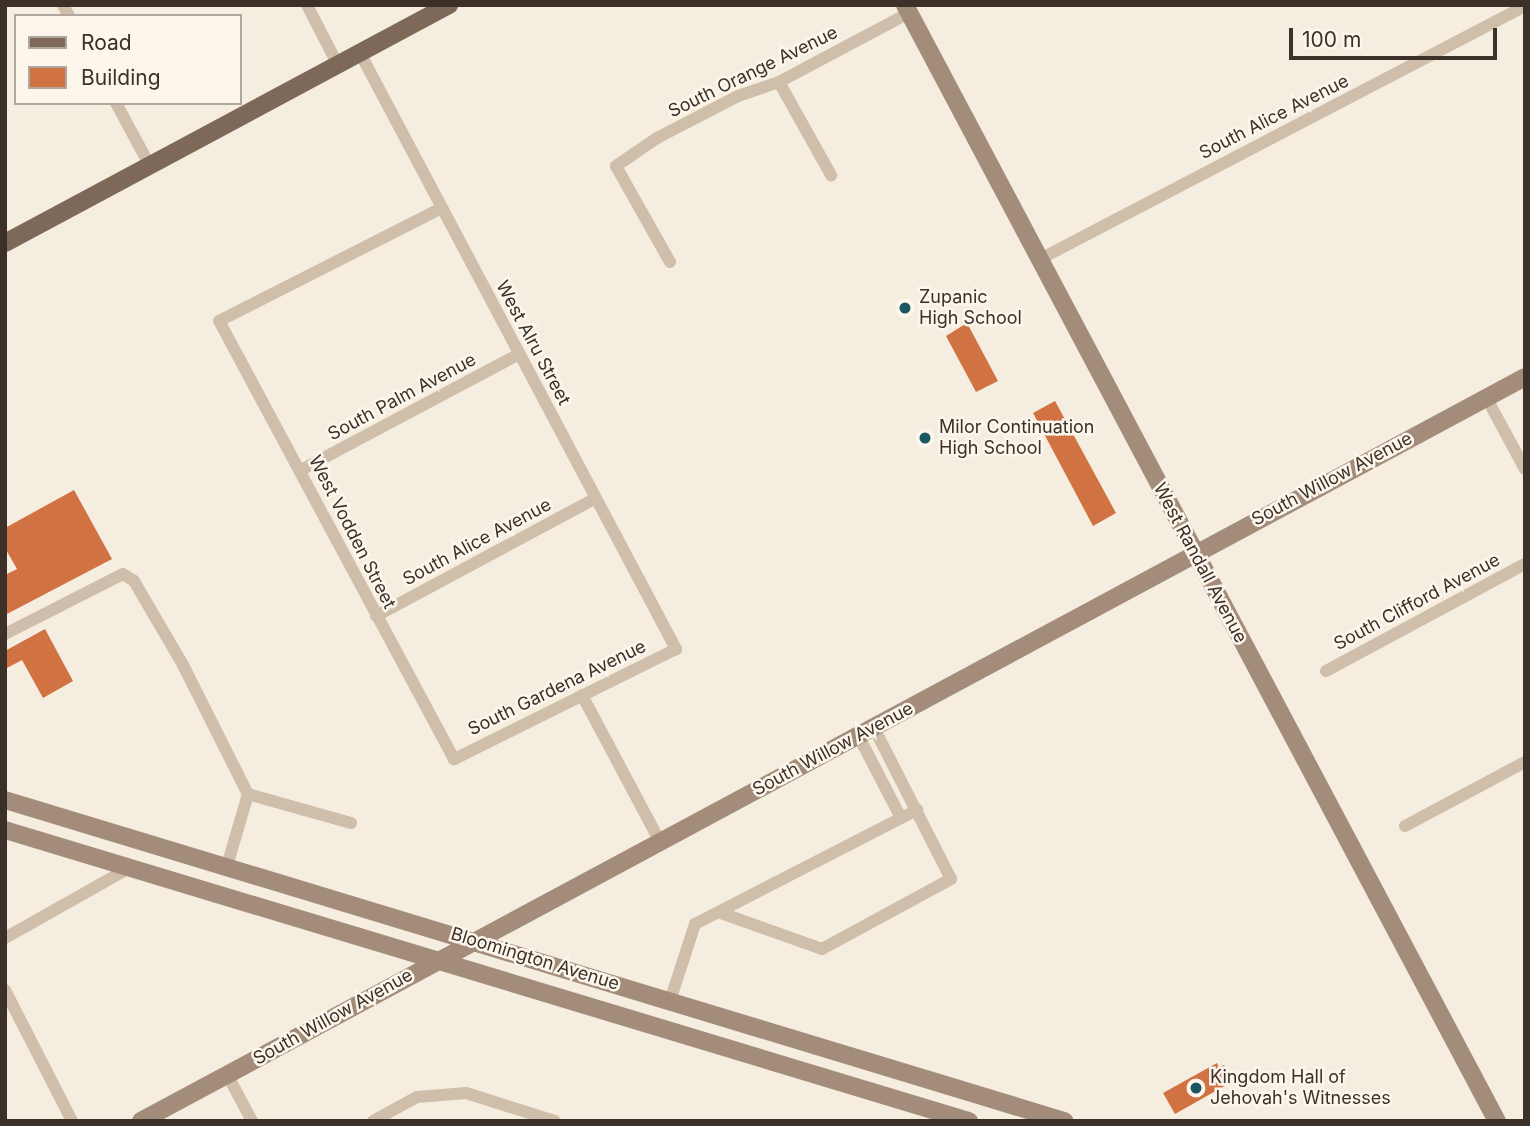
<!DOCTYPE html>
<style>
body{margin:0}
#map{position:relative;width:1530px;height:1126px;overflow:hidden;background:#f5eddf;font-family:Inter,sans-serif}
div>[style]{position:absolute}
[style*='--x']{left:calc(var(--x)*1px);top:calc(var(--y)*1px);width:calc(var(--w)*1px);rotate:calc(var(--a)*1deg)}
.building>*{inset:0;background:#d07242}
.street>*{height:12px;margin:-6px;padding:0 6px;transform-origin:6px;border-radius:6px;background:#cfbea9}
.secondary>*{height:18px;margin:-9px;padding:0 9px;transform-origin:9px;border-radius:9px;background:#a38d7a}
.primary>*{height:18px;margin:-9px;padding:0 9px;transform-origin:9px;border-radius:9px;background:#7e6959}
.dots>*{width:19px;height:19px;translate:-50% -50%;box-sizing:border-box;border:4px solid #fcf6ec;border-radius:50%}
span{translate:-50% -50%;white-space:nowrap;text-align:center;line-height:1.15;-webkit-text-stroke:5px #fcf6ec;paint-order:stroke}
.street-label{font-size:18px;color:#3b3129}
.poi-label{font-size:18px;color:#3b3129}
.left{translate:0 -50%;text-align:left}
.frame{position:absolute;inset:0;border:7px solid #3b3129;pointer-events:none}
.legend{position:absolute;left:14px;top:14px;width:228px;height:91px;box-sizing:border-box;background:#fcf6ec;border:2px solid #afa79e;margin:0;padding:9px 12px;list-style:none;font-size:21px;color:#3b3129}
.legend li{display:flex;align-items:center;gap:14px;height:35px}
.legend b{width:35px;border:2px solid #afa79e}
.scale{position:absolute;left:1289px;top:28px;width:208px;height:32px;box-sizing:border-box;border:4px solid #3b3129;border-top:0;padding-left:9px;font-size:21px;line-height:24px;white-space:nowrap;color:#3b3129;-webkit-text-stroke:5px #fcf6ec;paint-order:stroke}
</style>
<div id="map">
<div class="building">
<div style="clip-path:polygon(967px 323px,998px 381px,976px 392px,946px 336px)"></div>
<div style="clip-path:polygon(1055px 401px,1116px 513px,1093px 526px,1033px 413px)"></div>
<div style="clip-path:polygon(74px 490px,112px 559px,5px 615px,5px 575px,17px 569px,5px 548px,5px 528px)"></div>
<div style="clip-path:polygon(45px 629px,73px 681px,43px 698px,22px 660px,5px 669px,5px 651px)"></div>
<div style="clip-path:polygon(1217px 1063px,1219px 1068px,1224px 1065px,1231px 1077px,1225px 1079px,1228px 1084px,1175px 1114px,1163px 1093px)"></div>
</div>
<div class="street">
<div style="--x:63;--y:5;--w:13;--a:61"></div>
<div style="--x:307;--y:5;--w:68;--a:62.7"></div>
<div style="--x:360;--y:53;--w:675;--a:62.07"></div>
<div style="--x:676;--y:649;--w:248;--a:153.6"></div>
<div style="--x:454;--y:759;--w:497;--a:-118.2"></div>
<div style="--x:219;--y:321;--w:250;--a:-26.9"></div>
<div style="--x:779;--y:82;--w:107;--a:60.8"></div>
<div style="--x:116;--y:103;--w:72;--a:61.6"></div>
<div style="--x:1040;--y:259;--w:547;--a:-27.55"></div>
<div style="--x:670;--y:262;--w:110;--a:-119.4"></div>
<div style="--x:616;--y:166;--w:50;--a:-34.3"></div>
<div style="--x:657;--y:138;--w:91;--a:-27.4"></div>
<div style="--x:738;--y:96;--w:43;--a:-18.9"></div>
<div style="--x:779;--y:82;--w:147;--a:-28"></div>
<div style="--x:1486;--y:397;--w:82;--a:61.6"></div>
<div style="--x:301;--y:470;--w:247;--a:-28"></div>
<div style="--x:376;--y:616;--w:247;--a:-28.2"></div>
<div style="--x:5;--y:634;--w:132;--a:-27"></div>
<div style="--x:123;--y:574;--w:13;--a:32"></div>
<div style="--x:134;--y:581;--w:97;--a:59.7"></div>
<div style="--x:183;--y:665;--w:144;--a:63.3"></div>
<div style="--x:248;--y:794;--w:107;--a:15.7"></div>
<div style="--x:1326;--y:671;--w:226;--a:-28.3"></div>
<div style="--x:582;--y:695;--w:166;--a:62"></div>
<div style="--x:858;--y:735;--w:93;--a:62.6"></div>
<div style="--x:1405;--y:826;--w:136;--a:-28.1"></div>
<div style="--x:227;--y:866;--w:75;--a:-73.7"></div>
<div style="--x:721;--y:913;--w:107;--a:19.6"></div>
<div style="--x:822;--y:949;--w:147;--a:-28.5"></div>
<div style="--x:951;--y:879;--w:172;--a:-117"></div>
<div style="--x:5;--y:938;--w:145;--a:-29.4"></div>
<div style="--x:5;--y:990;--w:147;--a:62.9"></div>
<div style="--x:670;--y:1001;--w:81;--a:-72"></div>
<div style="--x:695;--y:924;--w:250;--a:-27.2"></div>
<div style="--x:228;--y:1076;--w:51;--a:61.9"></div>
<div style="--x:373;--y:1121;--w:50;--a:-28.6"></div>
<div style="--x:417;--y:1097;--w:49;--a:-4.7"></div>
<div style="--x:466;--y:1093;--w:93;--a:17.5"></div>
</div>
<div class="secondary">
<div style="--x:905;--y:5;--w:1263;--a:62.06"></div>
<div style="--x:5;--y:800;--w:1107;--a:16.86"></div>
<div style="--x:5;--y:830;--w:1007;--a:16.8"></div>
<div style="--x:141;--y:1121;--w:1571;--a:-28.26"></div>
</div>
<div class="primary">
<div style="--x:5;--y:243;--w:504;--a:-28.19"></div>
</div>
<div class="dots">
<div style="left:905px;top:308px;background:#1b5661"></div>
<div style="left:925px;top:438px;background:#1b5661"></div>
<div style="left:1196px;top:1088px;background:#1b5661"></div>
</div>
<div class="street-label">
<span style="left:753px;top:72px;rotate:-26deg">South Orange Avenue</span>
<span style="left:1274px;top:117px;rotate:-27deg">South Alice Avenue</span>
<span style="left:533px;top:343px;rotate:62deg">West Alru Street</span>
<span style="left:402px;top:397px;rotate:-28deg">South Palm Avenue</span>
<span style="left:1332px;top:479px;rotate:-28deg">South Willow Avenue</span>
<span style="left:352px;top:532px;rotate:63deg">West Vodden Street</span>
<span style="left:477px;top:542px;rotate:-28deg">South Alice Avenue</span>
<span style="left:1200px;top:563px;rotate:62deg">West Randall Avenue</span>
<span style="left:1417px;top:602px;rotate:-28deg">South Clifford Avenue</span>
<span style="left:557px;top:688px;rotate:-26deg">South Gardena Avenue</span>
<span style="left:833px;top:749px;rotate:-28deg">South Willow Avenue</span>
<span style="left:535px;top:959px;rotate:17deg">Bloomington Avenue</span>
<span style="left:333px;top:1017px;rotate:-29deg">South Willow Avenue</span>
</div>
<div class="poi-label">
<span class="left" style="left:919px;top:308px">Zupanic<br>High School</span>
<span class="left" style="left:939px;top:438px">Milor Continuation<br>High School</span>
<span class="left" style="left:1210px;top:1088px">Kingdom Hall of<br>Jehovah's Witnesses</span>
</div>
<div class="frame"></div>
<ul class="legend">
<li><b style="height:9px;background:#7e6959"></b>Road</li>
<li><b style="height:19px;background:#d07242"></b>Building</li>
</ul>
<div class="scale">100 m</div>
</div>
